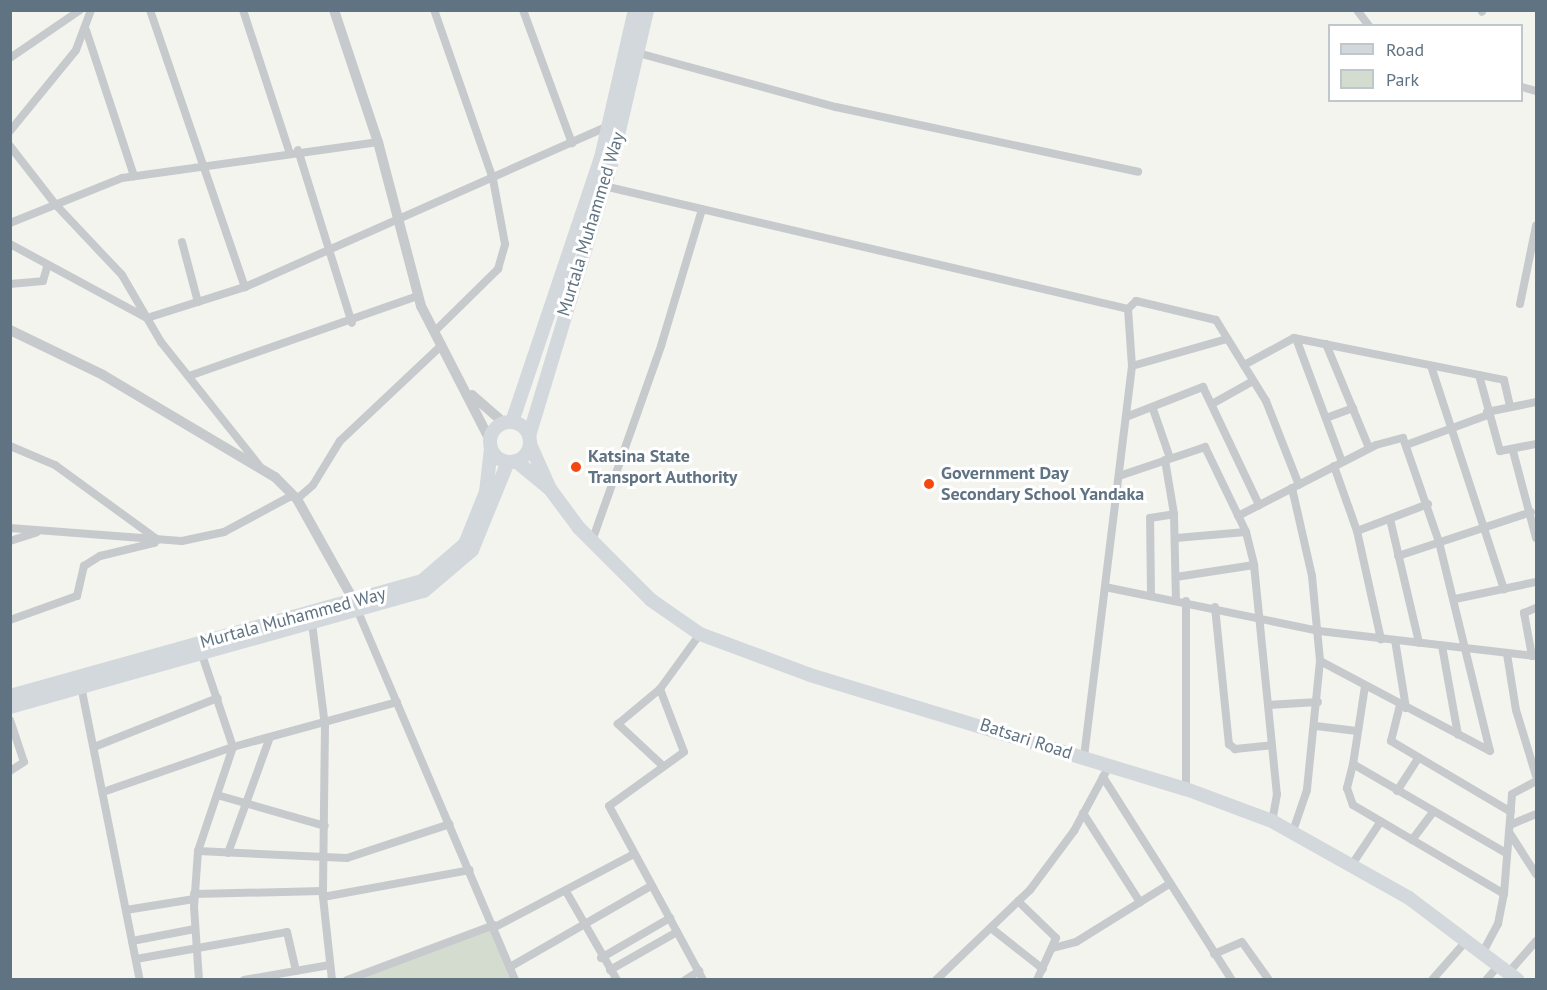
<!DOCTYPE html>
<style>
body{margin:0}
#map{position:relative;width:1547px;height:990px;overflow:hidden;background:#f4f4ef;font-family:"PT Sans",sans-serif}
div>[style]{position:absolute}
[style*='--x']{left:calc(var(--x)*1px);top:calc(var(--y)*1px);width:calc(var(--w)*1px);rotate:calc(var(--a)*1deg)}
.green>*{inset:0;background:#d4dccf}
.minor>*{height:8px;margin:-4px;padding:0 4px;transform-origin:4px;border-radius:4px;background:#c7cacd}
.tertiary>*{height:10px;margin:-5px;padding:0 5px;transform-origin:5px;border-radius:5px;background:#c7cacd}
.primary>*{height:14px;margin:-7px;padding:0 7px;transform-origin:7px;border-radius:7px;background:#d2d8dc}
.primary>.ring{margin:-7px;padding:0;box-sizing:content-box;background:none;border:14px solid #d2d8dc;border-radius:50%}
.dots>*{width:16px;height:16px;translate:-50% -50%;box-sizing:border-box;border:3px solid #fff;border-radius:50%}
span{translate:-50% -50%;white-space:nowrap;text-align:center;line-height:1.15;-webkit-text-stroke:6px #fff;paint-order:stroke}
.street-label{font-size:18px;color:#607383}
.poi-label{font-size:18px;color:#607383;font-weight:700}
.left{translate:0 -50%;text-align:left}
.frame{position:absolute;inset:0;border:12px solid #607383;pointer-events:none}
.legend{position:absolute;left:1328px;top:24px;width:195px;height:78px;box-sizing:border-box;background:#fff;border:2px solid #bfc7cd;margin:0;padding:8px 10px;list-style:none;font-size:18px;color:#607383}
.legend li{display:flex;align-items:center;gap:12px;height:30px}
.legend b{width:30px;border:2px solid #bfc7cd}
</style>
<div id="map">
<div class="green">
<div style="clip-path:polygon(493px 923px,512px 980px,341px 980px)"></div>
</div>
<div class="minor">
<div style="--x:150;--y:10;--w:293;--a:71.1"></div>
<div style="--x:243;--y:10;--w:148;--a:71.9"></div>
<div style="--x:523;--y:10;--w:142;--a:69.8"></div>
<div style="--x:1357;--y:10;--w:20;--a:53"></div>
<div style="--x:1481;--y:10;--w:2;--a:63"></div>
<div style="--x:86;--y:30;--w:154;--a:71.8"></div>
<div style="--x:638;--y:53;--w:205;--a:15.3"></div>
<div style="--x:836;--y:107;--w:309;--a:12.1"></div>
<div style="--x:10;--y:58;--w:85;--a:-34.4"></div>
<div style="--x:1522;--y:87;--w:15;--a:16"></div>
<div style="--x:10;--y:131;--w:104;--a:-50.8"></div>
<div style="--x:76;--y:50;--w:43;--a:-69.4"></div>
<div style="--x:10;--y:146;--w:75;--a:52.1"></div>
<div style="--x:56;--y:205;--w:96;--a:46.7"></div>
<div style="--x:122;--y:275;--w:78;--a:59.8"></div>
<div style="--x:161;--y:342;--w:157;--a:51.5"></div>
<div style="--x:298;--y:150;--w:181;--a:72.7"></div>
<div style="--x:604;--y:186;--w:538;--a:13.21"></div>
<div style="--x:1128;--y:309;--w:57;--a:86"></div>
<div style="--x:1132;--y:366;--w:395;--a:97"></div>
<div style="--x:10;--y:223;--w:121;--a:-21.9"></div>
<div style="--x:122;--y:178;--w:259;--a:-8"></div>
<div style="--x:182;--y:242;--w:62;--a:75.1"></div>
<div style="--x:10;--y:244;--w:156;--a:28.4"></div>
<div style="--x:147;--y:318;--w:103;--a:-17.6"></div>
<div style="--x:245;--y:287;--w:398;--a:-23.9"></div>
<div style="--x:10;--y:284;--w:33;--a:-5"></div>
<div style="--x:43;--y:281;--w:15;--a:-74"></div>
<div style="--x:1520;--y:304;--w:80;--a:-78.4"></div>
<div style="--x:1128;--y:309;--w:11;--a:-45"></div>
<div style="--x:1136;--y:301;--w:82;--a:13.4"></div>
<div style="--x:1216;--y:320;--w:95;--a:58.3"></div>
<div style="--x:1266;--y:401;--w:90;--a:68.6"></div>
<div style="--x:434;--y:332;--w:90;--a:-44.5"></div>
<div style="--x:498;--y:269;--w:26;--a:-74"></div>
<div style="--x:505;--y:244;--w:66;--a:-100.5"></div>
<div style="--x:493;--y:179;--w:179;--a:-109.2"></div>
<div style="--x:1297;--y:341;--w:129;--a:69.6"></div>
<div style="--x:1326;--y:344;--w:113;--a:67.5"></div>
<div style="--x:1244;--y:365;--w:57;--a:-28.4"></div>
<div style="--x:1294;--y:338;--w:214;--a:11.3"></div>
<div style="--x:1504;--y:380;--w:26;--a:77"></div>
<div style="--x:1132;--y:366;--w:99;--a:-15.9"></div>
<div style="--x:1431;--y:366;--w:235;--a:71.9"></div>
<div style="--x:1479;--y:375;--w:79;--a:74.6"></div>
<div style="--x:1500;--y:451;--w:37;--a:-11"></div>
<div style="--x:189;--y:376;--w:243;--a:-19.3"></div>
<div style="--x:1212;--y:404;--w:47;--a:-29.3"></div>
<div style="--x:1153;--y:409;--w:52;--a:70.9"></div>
<div style="--x:1487;--y:412;--w:50;--a:-11.5"></div>
<div style="--x:1126;--y:417;--w:83;--a:-21.3"></div>
<div style="--x:1203;--y:387;--w:131;--a:64.6"></div>
<div style="--x:1326;--y:418;--w:29;--a:-20"></div>
<div style="--x:1406;--y:445;--w:87;--a:-20.1"></div>
<div style="--x:10;--y:446;--w:49;--a:22.9"></div>
<div style="--x:55;--y:465;--w:127;--a:36.1"></div>
<div style="--x:1513;--y:451;--w:90;--a:75.2"></div>
<div style="--x:1165;--y:460;--w:55;--a:80.5"></div>
<div style="--x:1174;--y:514;--w:85;--a:88.7"></div>
<div style="--x:1334;--y:466;--w:69;--a:70.5"></div>
<div style="--x:1357;--y:531;--w:111;--a:77.5"></div>
<div style="--x:1119;--y:476;--w:91;--a:-18.6"></div>
<div style="--x:1205;--y:447;--w:94;--a:64.2"></div>
<div style="--x:1246;--y:532;--w:34;--a:76"></div>
<div style="--x:1254;--y:565;--w:230;--a:84.3"></div>
<div style="--x:1277;--y:794;--w:27;--a:100"></div>
<div style="--x:1292;--y:488;--w:90;--a:77.2"></div>
<div style="--x:1312;--y:576;--w:85;--a:84.6"></div>
<div style="--x:1320;--y:661;--w:130;--a:95.8"></div>
<div style="--x:1307;--y:790;--w:43;--a:108.9"></div>
<div style="--x:297;--y:499;--w:21;--a:-41"></div>
<div style="--x:313;--y:485;--w:52;--a:-58.5"></div>
<div style="--x:340;--y:441;--w:140;--a:-43.3"></div>
<div style="--x:1238;--y:516;--w:155;--a:-27.2"></div>
<div style="--x:1376;--y:445;--w:28;--a:-15"></div>
<div style="--x:1403;--y:438;--w:110;--a:70.9"></div>
<div style="--x:1439;--y:542;--w:215;--a:76.3"></div>
<div style="--x:1490;--y:751;--w:192;--a:-152.1"></div>
<div style="--x:1390;--y:519;--w:127;--a:76.8"></div>
<div style="--x:10;--y:528;--w:172;--a:4.3"></div>
<div style="--x:182;--y:541;--w:43;--a:-12.1"></div>
<div style="--x:224;--y:532;--w:78;--a:-28.2"></div>
<div style="--x:1357;--y:531;--w:76;--a:-20.8"></div>
<div style="--x:1176;--y:538;--w:70;--a:-4.9"></div>
<div style="--x:10;--y:541;--w:28;--a:-18"></div>
<div style="--x:592;--y:541;--w:207;--a:-70.5"></div>
<div style="--x:661;--y:346;--w:143;--a:-73.3"></div>
<div style="--x:1398;--y:556;--w:140;--a:-18.3"></div>
<div style="--x:1176;--y:577;--w:79;--a:-8.7"></div>
<div style="--x:1105;--y:587;--w:218;--a:11.6"></div>
<div style="--x:1319;--y:631;--w:218;--a:6.6"></div>
<div style="--x:1151;--y:595;--w:77;--a:-90.7"></div>
<div style="--x:1150;--y:518;--w:24;--a:-9"></div>
<div style="--x:1455;--y:599;--w:83;--a:-11.9"></div>
<div style="--x:1186;--y:601;--w:188;--a:90"></div>
<div style="--x:356;--y:607;--w:405;--a:66.9"></div>
<div style="--x:1215;--y:607;--w:138;--a:84.2"></div>
<div style="--x:1229;--y:744;--w:8;--a:40"></div>
<div style="--x:1235;--y:749;--w:37;--a:-6"></div>
<div style="--x:10;--y:620;--w:71;--a:-19.7"></div>
<div style="--x:77;--y:596;--w:31;--a:-77"></div>
<div style="--x:84;--y:566;--w:19;--a:-32"></div>
<div style="--x:100;--y:556;--w:56;--a:-13.5"></div>
<div style="--x:312;--y:623;--w:104;--a:82.8"></div>
<div style="--x:325;--y:726;--w:171;--a:90.7"></div>
<div style="--x:323;--y:897;--w:83;--a:83.8"></div>
<div style="--x:1395;--y:640;--w:69;--a:80.8"></div>
<div style="--x:1442;--y:646;--w:90;--a:79.8"></div>
<div style="--x:1507;--y:654;--w:57;--a:80.9"></div>
<div style="--x:1516;--y:710;--w:69;--a:73.1"></div>
<div style="--x:1532;--y:656;--w:44;--a:-100.5"></div>
<div style="--x:1524;--y:613;--w:13;--a:-23"></div>
<div style="--x:81;--y:686;--w:300;--a:78.7"></div>
<div style="--x:1365;--y:686;--w:79;--a:98.7"></div>
<div style="--x:1353;--y:764;--w:177;--a:30.2"></div>
<div style="--x:660;--y:689;--w:67;--a:69.1"></div>
<div style="--x:684;--y:752;--w:92;--a:144.2"></div>
<div style="--x:609;--y:806;--w:198;--a:61.6"></div>
<div style="--x:1268;--y:705;--w:50;--a:-3.4"></div>
<div style="--x:1400;--y:705;--w:37;--a:104"></div>
<div style="--x:1391;--y:741;--w:139;--a:30.6"></div>
<div style="--x:10;--y:720;--w:44;--a:71.6"></div>
<div style="--x:24;--y:762;--w:17;--a:147"></div>
<div style="--x:1316;--y:726;--w:41;--a:7"></div>
<div style="--x:94;--y:747;--w:133;--a:-21.6"></div>
<div style="--x:1353;--y:764;--w:25;--a:104"></div>
<div style="--x:1347;--y:788;--w:18;--a:71"></div>
<div style="--x:1353;--y:805;--w:175;--a:30.5"></div>
<div style="--x:663;--y:766;--w:62;--a:-137"></div>
<div style="--x:618;--y:724;--w:55;--a:-39.8"></div>
<div style="--x:660;--y:689;--w:68;--a:-54"></div>
<div style="--x:1103;--y:777;--w:241;--a:57.6"></div>
<div style="--x:1397;--y:791;--w:40;--a:-57.1"></div>
<div style="--x:103;--y:792;--w:138;--a:-19.1"></div>
<div style="--x:233;--y:747;--w:170;--a:-15.3"></div>
<div style="--x:217;--y:795;--w:112;--a:16"></div>
<div style="--x:1083;--y:813;--w:106;--a:57.4"></div>
<div style="--x:1510;--y:825;--w:28;--a:-23"></div>
<div style="--x:1509;--y:832;--w:50;--a:57.3"></div>
<div style="--x:1412;--y:840;--w:36;--a:-53"></div>
<div style="--x:198;--y:851;--w:149;--a:2.7"></div>
<div style="--x:347;--y:858;--w:108;--a:-18.3"></div>
<div style="--x:228;--y:853;--w:123;--a:-70.1"></div>
<div style="--x:1353;--y:863;--w:50;--a:-56.3"></div>
<div style="--x:567;--y:893;--w:100;--a:60.1"></div>
<div style="--x:194;--y:894;--w:129;--a:-1.3"></div>
<div style="--x:323;--y:897;--w:149;--a:-10.4"></div>
<div style="--x:1018;--y:901;--w:53;--a:44.2"></div>
<div style="--x:1056;--y:938;--w:46;--a:114.3"></div>
<div style="--x:126;--y:910;--w:69;--a:-9.2"></div>
<div style="--x:495;--y:927;--w:157;--a:-27.7"></div>
<div style="--x:991;--y:928;--w:66;--a:38.3"></div>
<div style="--x:132;--y:941;--w:64;--a:-10.8"></div>
<div style="--x:1053;--y:948;--w:24;--a:-15"></div>
<div style="--x:1076;--y:942;--w:110;--a:-31.9"></div>
<div style="--x:1483;--y:952;--w:32;--a:-62"></div>
<div style="--x:1498;--y:924;--w:31;--a:-79"></div>
<div style="--x:1504;--y:894;--w:100;--a:-85.4"></div>
<div style="--x:1512;--y:794;--w:27;--a:-28"></div>
<div style="--x:1214;--y:954;--w:30;--a:-23"></div>
<div style="--x:1242;--y:942;--w:47;--a:54.6"></div>
<div style="--x:601;--y:958;--w:80;--a:-30.1"></div>
<div style="--x:136;--y:959;--w:153;--a:-10.1"></div>
<div style="--x:287;--y:932;--w:40;--a:77"></div>
<div style="--x:510;--y:967;--w:163;--a:-29.9"></div>
<div style="--x:610;--y:970;--w:77;--a:-29.6"></div>
<div style="--x:1509;--y:972;--w:41;--a:-48.9"></div>
<div style="--x:199;--y:980;--w:73;--a:-93.9"></div>
<div style="--x:194;--y:907;--w:56;--a:-85.9"></div>
<div style="--x:198;--y:851;--w:110;--a:-71.4"></div>
<div style="--x:233;--y:747;--w:97;--a:-108.6"></div>
<div style="--x:244;--y:980;--w:87;--a:-9.9"></div>
<div style="--x:347;--y:980;--w:157;--a:-20.5"></div>
<div style="--x:685;--y:980;--w:17;--a:-33"></div>
<div style="--x:936;--y:980;--w:130;--a:-43.8"></div>
<div style="--x:1030;--y:890;--w:74;--a:-53.3"></div>
<div style="--x:1074;--y:831;--w:74;--a:-61.7"></div>
<div style="--x:1432;--y:980;--w:53;--a:-48.8"></div>
<div style="--x:1486;--y:980;--w:20;--a:-49"></div>
</div>
<div class="tertiary">
<div style="--x:334;--y:10;--w:139;--a:71.6"></div>
<div style="--x:378;--y:142;--w:170;--a:75.3"></div>
<div style="--x:421;--y:306;--w:151;--a:62.8"></div>
<div style="--x:10;--y:330;--w:103;--a:25.8"></div>
<div style="--x:103;--y:375;--w:200;--a:30.7"></div>
<div style="--x:275;--y:477;--w:31;--a:45"></div>
<div style="--x:297;--y:499;--w:117;--a:60.8"></div>
<div style="--x:472;--y:395;--w:43;--a:41.2"></div>
</div>
<div class="primary">
<div style="--x:512;--y:422;--w:279;--a:-71.4"></div>
<div style="--x:601;--y:158;--w:152;--a:-77.1"></div>
<div class="ring" style="left:490px;top:422px;width:26px;height:26px"></div>
<div style="--x:529;--y:436;--w:287;--a:-73.2"></div>
<div style="--x:612;--y:161;--w:155;--a:-76.9"></div>
<div style="--x:530;--y:444;--w:49;--a:66"></div>
<div style="--x:516;--y:461;--w:44;--a:39.5"></div>
<div style="--x:550;--y:489;--w:49;--a:53.4"></div>
<div style="--x:579;--y:528;--w:102;--a:45"></div>
<div style="--x:651;--y:600;--w:60;--a:34.8"></div>
<div style="--x:700;--y:634;--w:117;--a:20.4"></div>
<div style="--x:810;--y:675;--w:393;--a:16.9"></div>
<div style="--x:1186;--y:789;--w:92;--a:20.4"></div>
<div style="--x:1272;--y:821;--w:157;--a:29.3"></div>
<div style="--x:1409;--y:898;--w:136;--a:37"></div>
<div style="--x:10;--y:696;--w:428;--a:-15.6"></div>
<div style="--x:422;--y:581;--w:57;--a:-40.7"></div>
<div style="--x:465;--y:544;--w:56;--a:-68"></div>
<div style="--x:486;--y:492;--w:44;--a:-83.5"></div>
<div style="--x:10;--y:707;--w:430;--a:-15.7"></div>
<div style="--x:424;--y:591;--w:63;--a:-40.5"></div>
<div style="--x:472;--y:550;--w:95;--a:-67.8"></div>
</div>
<div class="dots">
<div style="left:576px;top:467px;background:#f34910"></div>
<div style="left:929px;top:484px;background:#f34910"></div>
</div>
<div class="street-label">
<span style="left:591px;top:224px;rotate:-73deg">Murtala Muhammed Way</span>
<span style="left:293px;top:618px;rotate:-15deg">Murtala Muhammed Way</span>
<span style="left:1026px;top:739px;rotate:18deg">Batsari Road</span>
</div>
<div class="poi-label">
<span class="left" style="left:588px;top:467px">Katsina State<br>Transport Authority</span>
<span class="left" style="left:941px;top:484px">Government Day<br>Secondary School Yandaka</span>
</div>
<div class="frame"></div>
<ul class="legend">
<li><b style="height:8px;background:#d2d8dc"></b>Road</li>
<li><b style="height:16px;background:#d4dccf"></b>Park</li>
</ul>
</div>
